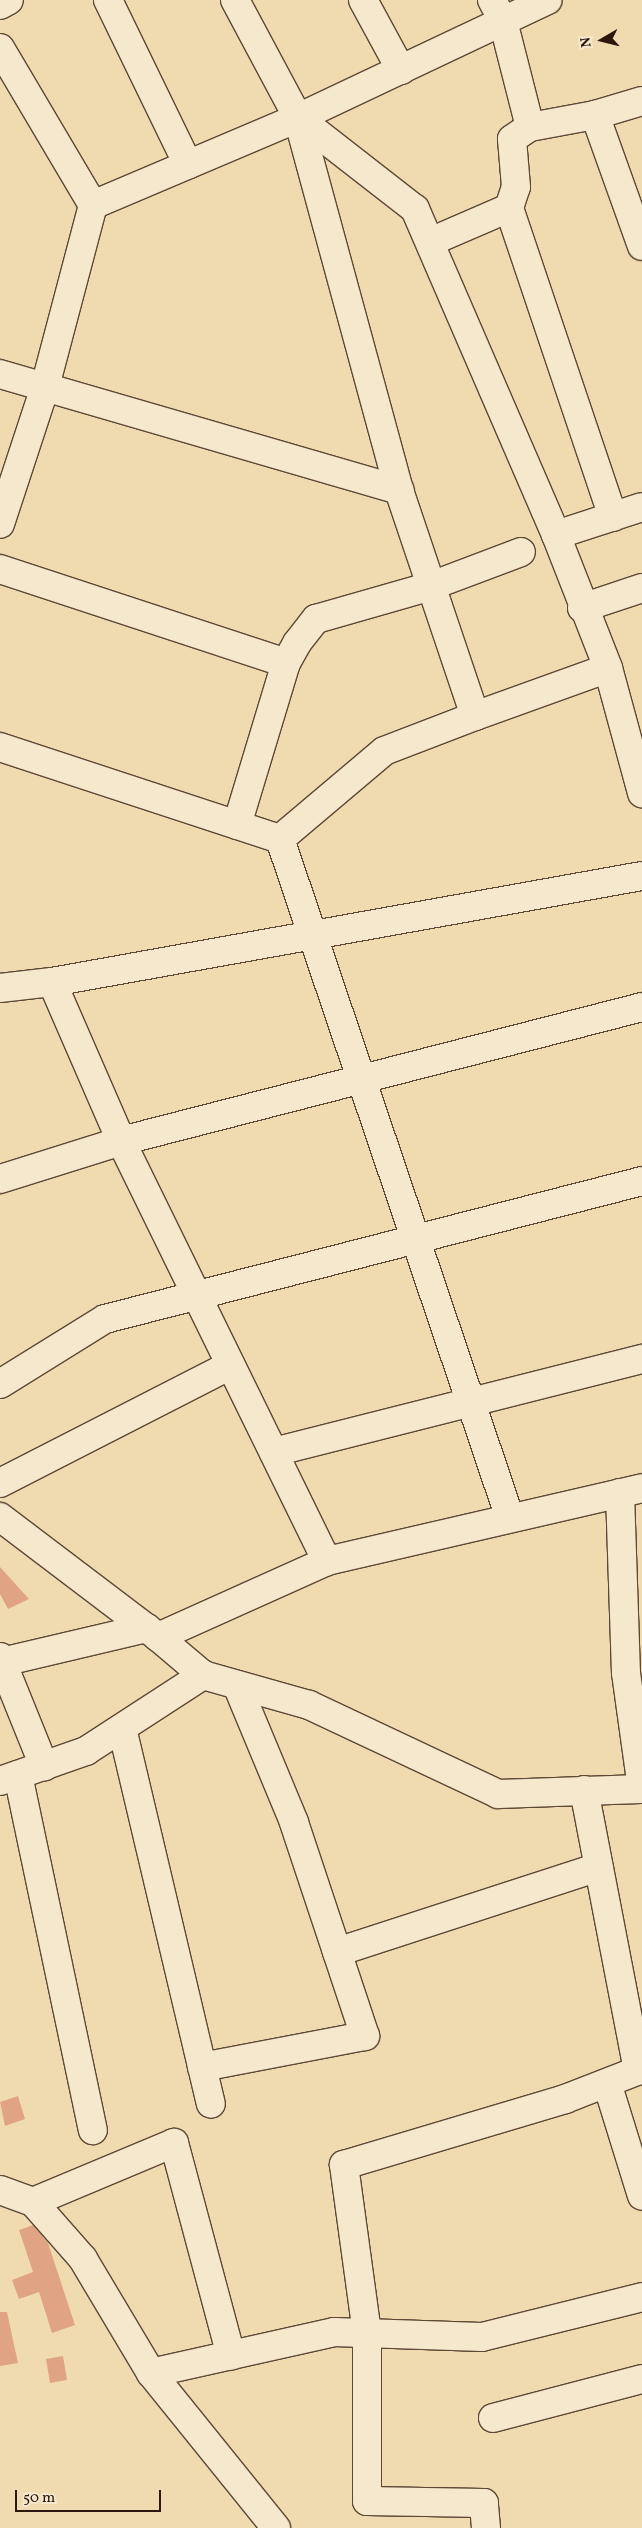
<!DOCTYPE html>
<style>
body{margin:0}
#map{position:relative;width:642px;height:2528px;overflow:hidden;background:#f0dbb0;font-family:Vollkorn,serif}
div>[style]{position:absolute}
[style*='--x']{left:calc(var(--x)*1px);top:calc(var(--y)*1px);width:calc(var(--w)*1px);rotate:calc(var(--a)*1deg)}
.building>*{inset:0;background:#e0a484}
.roads{filter:drop-shadow(1px 0 #5d4836) drop-shadow(-1px 0 #5d4836) drop-shadow(0 1px #5d4836) drop-shadow(0 -1px #5d4836)}
.minor>*{height:28px;margin:-14px;padding:0 14px;transform-origin:14px;border-radius:14px;background:#f5e8cc}
span{translate:-50% -50%;white-space:nowrap;text-align:center;line-height:1.15;-webkit-text-stroke:4px #f5e8cc;paint-order:stroke}
.north{position:absolute;left:577px;top:15px;width:50px;height:50px;-webkit-text-stroke:4px #f5e8cc;paint-order:stroke;rotate:262deg;font-size:14px;font-weight:700;line-height:20px;text-align:center;color:#2c170e}
.north::after{content:'';display:block;margin:auto;width:18px;height:22px;background:#2c170e;clip-path:polygon(50% 0,100% 100%,50% 72%,0 100%)}
.scale{position:absolute;left:15px;top:2490px;width:146px;height:22px;box-sizing:border-box;border:2px solid #2c170e;border-top:0;padding-left:6px;font-size:15px;line-height:18px;white-space:nowrap;color:#2c170e;-webkit-text-stroke:4px #f5e8cc;paint-order:stroke}
</style>
<div id="map">
<div class="building">
<div style="clip-path:polygon(0 1567px,29px 1599px,8px 1609px,0 1594px)"></div>
<div style="clip-path:polygon(18px 2096px,25px 2119px,5px 2126px,0 2102px)"></div>
<div style="clip-path:polygon(33px 2225px,48px 2243px,75px 2325px,52px 2333px,39px 2292px,19px 2299px,12px 2280px,33px 2272px,19px 2230px)"></div>
<div style="clip-path:polygon(0 2312px,7px 2312px,18px 2363px,0 2366px)"></div>
<div style="clip-path:polygon(63px 2356px,67px 2380px,50px 2383px,46px 2359px)"></div>
</div>
<div class="roads">
<div class="minor">
<div style="--x:108;--y:0;--w:183;--a:64.1"></div>
<div style="--x:235;--y:0;--w:134;--a:61.9"></div>
<div style="--x:298;--y:118;--w:148;--a:37.9"></div>
<div style="--x:415;--y:209;--w:355;--a:66.6"></div>
<div style="--x:556;--y:535;--w:143;--a:68.6"></div>
<div style="--x:608;--y:668;--w:130;--a:74.8"></div>
<div style="--x:363;--y:0;--w:80;--a:61.5"></div>
<div style="--x:492;--y:0;--w:24;--a:62"></div>
<div style="--x:503;--y:21;--w:109;--a:75.7"></div>
<div style="--x:0;--y:5;--w:10;--a:-29"></div>
<div style="--x:0;--y:48;--w:182;--a:59.4"></div>
<div style="--x:93;--y:205;--w:188;--a:104.8"></div>
<div style="--x:45;--y:387;--w:144;--a:108.2"></div>
<div style="--x:595;--y:115;--w:139;--a:70.3"></div>
<div style="--x:93;--y:205;--w:223;--a:-23"></div>
<div style="--x:298;--y:118;--w:276;--a:-25.3"></div>
<div style="--x:509;--y:208;--w:326;--a:71.4"></div>
<div style="--x:430;--y:242;--w:86;--a:-23.3"></div>
<div style="--x:509;--y:208;--w:22;--a:-72"></div>
<div style="--x:516;--y:187;--w:48;--a:-94.8"></div>
<div style="--x:512;--y:139;--w:22;--a:-34"></div>
<div style="--x:530;--y:127;--w:66;--a:-10.5"></div>
<div style="--x:595;--y:115;--w:49;--a:-16.6"></div>
<div style="--x:0;--y:374;--w:416;--a:16.2"></div>
<div style="--x:556;--y:535;--w:90;--a:-18"></div>
<div style="--x:0;--y:569;--w:301;--a:18.2"></div>
<div style="--x:582;--y:608;--w:63;--a:-18.4"></div>
<div style="--x:475;--y:716;--w:141;--a:-19.8"></div>
<div style="--x:0;--y:747;--w:295;--a:18.2"></div>
<div style="--x:237;--y:825;--w:169;--a:-73.2"></div>
<div style="--x:286;--y:663;--w:23;--a:-61"></div>
<div style="--x:297;--y:643;--w:31;--a:-52"></div>
<div style="--x:316;--y:619;--w:120;--a:-16"></div>
<div style="--x:431;--y:586;--w:96;--a:-20.7"></div>
<div style="--x:280;--y:839;--w:136;--a:-40.2"></div>
<div style="--x:384;--y:751;--w:97;--a:-21"></div>
<div style="--x:475;--y:716;--w:238;--a:-108.6"></div>
<div style="--x:399;--y:490;--w:385;--a:-105.2"></div>
<div style="--x:280;--y:839;--w:717;--a:71.29"></div>
<div style="--x:52;--y:982;--w:173;--a:66.5"></div>
<div style="--x:121;--y:1141;--w:468;--a:63.9"></div>
<div style="--x:0;--y:988;--w:52;--a:-6.6"></div>
<div style="--x:52;--y:982;--w:599;--a:-10.19"></div>
<div style="--x:0;--y:1179;--w:127;--a:-17.4"></div>
<div style="--x:121;--y:1141;--w:538;--a:-14.42"></div>
<div style="--x:0;--y:1384;--w:123;--a:-31.8"></div>
<div style="--x:105;--y:1319;--w:554;--a:-14.41"></div>
<div style="--x:274;--y:1452;--w:380;--a:-14.2"></div>
<div style="--x:0;--y:1483;--w:259;--a:-27.1"></div>
<div style="--x:620;--y:1493;--w:180;--a:88.1"></div>
<div style="--x:626;--y:1673;--w:117;--a:82.1"></div>
<div style="--x:0;--y:1517;--w:198;--a:37.2"></div>
<div style="--x:0;--y:1657;--w:118;--a:68"></div>
<div style="--x:2;--y:1662;--w:149;--a:-13.2"></div>
<div style="--x:203;--y:1675;--w:59;--a:-139.8"></div>
<div style="--x:158;--y:1637;--w:185;--a:-24.2"></div>
<div style="--x:327;--y:1561;--w:323;--a:-13"></div>
<div style="--x:122;--y:1728;--w:386;--a:76.7"></div>
<div style="--x:18;--y:1775;--w:363;--a:78.1"></div>
<div style="--x:0;--y:1781;--w:91;--a:-19.2"></div>
<div style="--x:86;--y:1751;--w:140;--a:-33"></div>
<div style="--x:203;--y:1675;--w:110;--a:15.8"></div>
<div style="--x:309;--y:1705;--w:209;--a:25.2"></div>
<div style="--x:498;--y:1794;--w:143;--a:-2"></div>
<div style="--x:584;--y:1790;--w:286;--a:79.1"></div>
<div style="--x:337;--y:1952;--w:275;--a:-18"></div>
<div style="--x:202;--y:2067;--w:166;--a:-10.8"></div>
<div style="--x:365;--y:2036;--w:225;--a:-108.4"></div>
<div style="--x:294;--y:1822;--w:148;--a:-112.6"></div>
<div style="--x:607;--y:2083;--w:118;--a:72.8"></div>
<div style="--x:0;--y:2190;--w:35;--a:20"></div>
<div style="--x:33;--y:2202;--w:76;--a:48.7"></div>
<div style="--x:83;--y:2259;--w:133;--a:59.2"></div>
<div style="--x:151;--y:2373;--w:188;--a:-12.6"></div>
<div style="--x:334;--y:2332;--w:148;--a:1.9"></div>
<div style="--x:482;--y:2337;--w:165;--a:-14"></div>
<div style="--x:33;--y:2202;--w:153;--a:-22.7"></div>
<div style="--x:174;--y:2143;--w:220;--a:75"></div>
<div style="--x:151;--y:2373;--w:199;--a:51.1"></div>
<div style="--x:493;--y:2418;--w:154;--a:-14.7"></div>
<div style="--x:486;--y:2528;--w:25;--a:-95"></div>
<div style="--x:484;--y:2503;--w:117;--a:-179"></div>
<div style="--x:367;--y:2501;--w:168;--a:-90"></div>
<div style="--x:367;--y:2333;--w:170;--a:-97.8"></div>
<div style="--x:344;--y:2165;--w:231;--a:-16.6"></div>
<div style="--x:565;--y:2099;--w:83;--a:-21.3"></div>
</div>
</div>
<div class="north">N</div>
<div class="scale">50 m</div>
</div>
